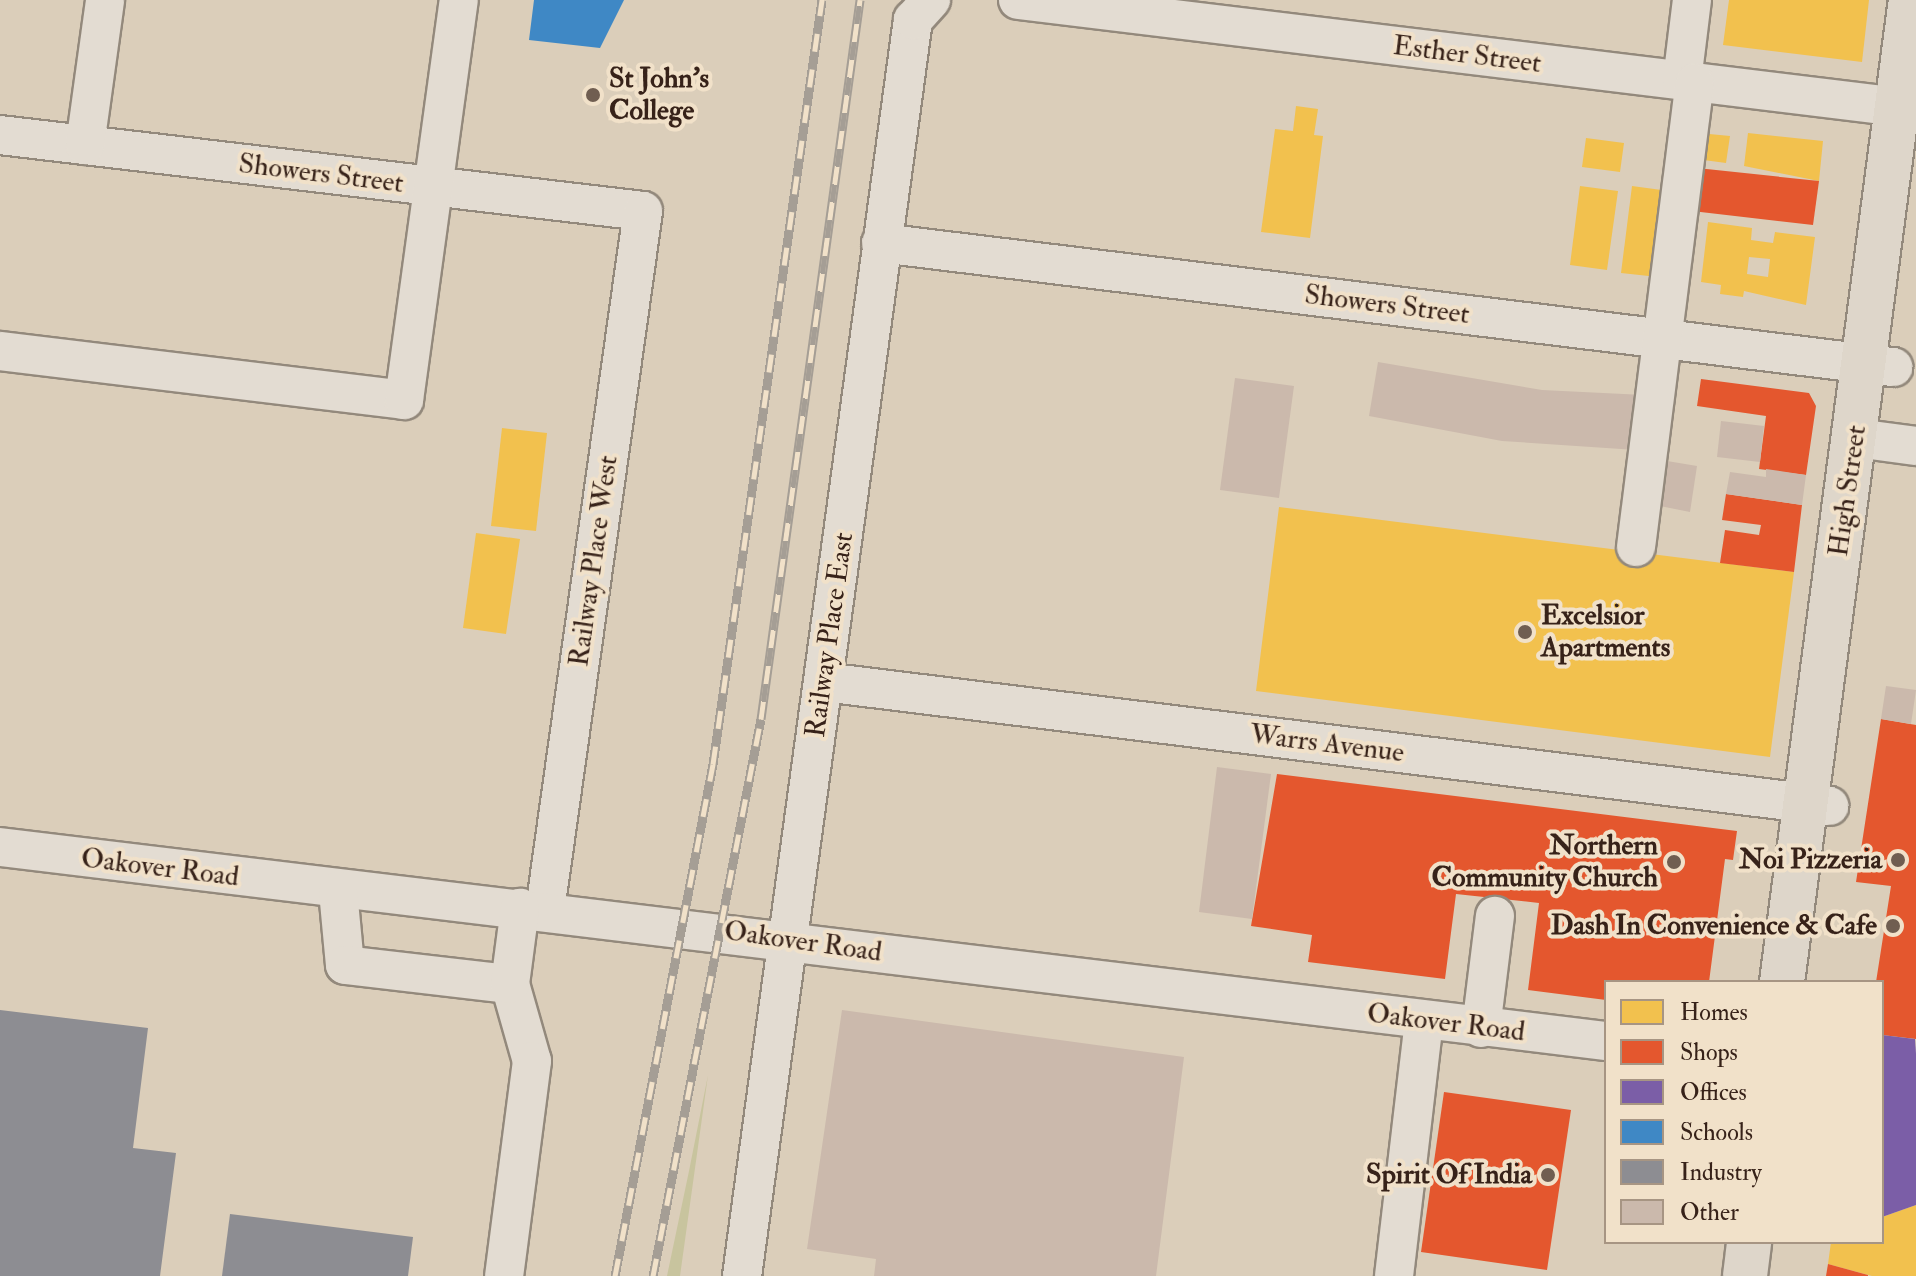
<!DOCTYPE html>
<style>
body{margin:0}
#map{position:relative;width:1916px;height:1276px;overflow:hidden;background:#dbceba;font-family:"IM FELL Double Pica",serif}
div>[style]{position:absolute}
[style*='--x']{left:calc(var(--x)*1px);top:calc(var(--y)*1px);width:calc(var(--w)*1px);rotate:calc(var(--a)*1deg)}
.green>*{inset:0;background:#c8c49e}
.homes>*{inset:0;background:#f2c14e}
.shops>*{inset:0;background:#e4572e}
.offices>*{inset:0;background:#7b5ea7}
.schools>*{inset:0;background:#3f88c5}
.industry>*{inset:0;background:#8d8d92}
.building>*{inset:0;background:#cbb9ac}
.roads{filter:drop-shadow(2px 0 #93897c) drop-shadow(-2px 0 #93897c) drop-shadow(0 2px #93897c) drop-shadow(0 -2px #93897c)}
.minor>*{height:38px;margin:-19px;padding:0 19px;transform-origin:19px;border-radius:19px;background:#e3dcd2}
.major>*{height:44px;margin:-22px;padding:0 22px;transform-origin:22px;border-radius:22px;background:#ded6ca}
.rail>*{height:9px;margin-top:-4.5px;transform-origin:0;background:repeating-linear-gradient(90deg,#f1e1c9 0 18px,#a59e95 0 36px);box-sizing:border-box;border-block:2px solid #a59e95}
.dots>*{width:22px;height:22px;translate:-50% -50%;box-sizing:border-box;border:4px solid #f1e1c9;border-radius:50%}
span{translate:-50% -50%;white-space:nowrap;text-align:center;line-height:1.15;-webkit-text-stroke:8px #f1e1c9;paint-order:stroke}
.street-label{font-size:28px;color:#372219}
.poi-label{font-size:28px;color:#372219;font-weight:700}
.left{translate:0 -50%;text-align:left}
.right{translate:-100% -50%;text-align:right}
.legend{position:absolute;left:1604px;top:980px;width:280px;height:264px;box-sizing:border-box;background:#f1e1c9;border:2px solid #a79583;margin:0;padding:10px 14px;list-style:none;font-size:24px;color:#372219}
.legend li{display:flex;align-items:center;gap:16px;height:40px}
.legend b{width:40px;border:2px solid #a79583}
</style>
<div id="map">
<div class="green">
<div style="clip-path:polygon(708px 1075px,680px 1276px,667px 1276px,689px 1171px)"></div>
</div>
<div class="homes">
<div style="clip-path:polygon(1729px 0,1869px 0,1862px 62px,1723px 45px)"></div>
<div style="clip-path:polygon(1296px 106px,1318px 109px,1314px 135px,1323px 136px,1310px 238px,1261px 232px,1275px 129px,1293px 131px)"></div>
<div style="clip-path:polygon(1699px 133px,1730px 136px,1726px 163px,1696px 159px)"></div>
<div style="clip-path:polygon(1748px 133px,1823px 141px,1819px 181px,1744px 166px)"></div>
<div style="clip-path:polygon(1586px 138px,1624px 143px,1620px 172px,1582px 167px)"></div>
<div style="clip-path:polygon(1580px 186px,1618px 191px,1607px 270px,1570px 265px)"></div>
<div style="clip-path:polygon(1632px 186px,1669px 191px,1658px 277px,1621px 273px)"></div>
<div style="clip-path:polygon(evenodd,1708px 222px,1752px 228px,1751px 240px,1773px 243px,1775px 232px,1815px 237px,1806px 305px,1744px 291px,1743px 297px,1720px 294px,1721px 285px,1701px 282px,1708px 222px,1749px 257px,1770px 259px,1768px 277px,1747px 274px,1749px 257px)"></div>
<div style="clip-path:polygon(502px 428px,547px 433px,536px 531px,491px 526px)"></div>
<div style="clip-path:polygon(1279px 507px,1794px 572px,1770px 757px,1256px 691px)"></div>
<div style="clip-path:polygon(476px 533px,520px 539px,506px 634px,463px 628px)"></div>
<div style="clip-path:polygon(1916px 1205px,1916px 1276px,1872px 1276px,1828px 1264px,1831px 1242px,1882px 1242px,1882px 1217px)"></div>
</div>
<div class="shops">
<div style="clip-path:polygon(1697px 168px,1819px 181px,1813px 225px,1692px 211px)"></div>
<div style="clip-path:polygon(1701px 379px,1809px 393px,1816px 406px,1806px 475px,1759px 469px,1766px 416px,1697px 406px)"></div>
<div style="clip-path:polygon(1726px 494px,1802px 505px,1794px 572px,1720px 563px,1725px 530px,1759px 535px,1761px 525px,1722px 520px)"></div>
<div style="clip-path:polygon(1881px 719px,1916px 725px,1916px 1039px,1882px 1035px,1882px 982px,1876px 982px,1891px 886px,1856px 882px)"></div>
<div style="clip-path:polygon(1277px 774px,1737px 831px,1733px 860px,1725px 859px,1709px 982px,1606px 982px,1606px 1000px,1528px 990px,1539px 903px,1456px 894px,1445px 979px,1308px 962px,1312px 935px,1251px 926px)"></div>
<div style="clip-path:polygon(1444px 1092px,1571px 1110px,1547px 1270px,1421px 1252px)"></div>
<div style="clip-path:polygon(1828px 1264px,1868px 1275px,1868px 1276px,1826px 1276px)"></div>
</div>
<div class="offices">
<div style="clip-path:polygon(1882px 1035px,1915px 1039px,1916px 1054px,1916px 1205px,1882px 1217px)"></div>
</div>
<div class="schools">
<div style="clip-path:polygon(534px 0,624px 0,600px 48px,529px 40px)"></div>
</div>
<div class="industry">
<div style="clip-path:polygon(0 1010px,148px 1028px,133px 1148px,176px 1153px,160px 1276px,0 1276px)"></div>
<div style="clip-path:polygon(230px 1214px,413px 1237px,408px 1276px,222px 1276px)"></div>
</div>
<div class="building">
<div style="clip-path:polygon(1378px 362px,1542px 390px,1644px 395px,1636px 450px,1502px 441px,1369px 416px)"></div>
<div style="clip-path:polygon(1235px 378px,1294px 386px,1279px 498px,1220px 490px)"></div>
<div style="clip-path:polygon(1721px 421px,1764px 426px,1760px 462px,1717px 457px)"></div>
<div style="clip-path:polygon(1667px 461px,1697px 466px,1690px 512px,1660px 506px)"></div>
<div style="clip-path:polygon(1766px 469px,1806px 475px,1802px 505px,1726px 494px,1730px 472px,1766px 477px)"></div>
<div style="clip-path:polygon(1886px 686px,1916px 690px,1911px 724px,1881px 719px)"></div>
<div style="clip-path:polygon(1217px 767px,1271px 774px,1252px 919px,1199px 912px)"></div>
<div style="clip-path:polygon(842px 1010px,1184px 1057px,1156px 1276px,874px 1276px,876px 1259px,807px 1249px)"></div>
</div>
<div class="roads">
<div class="minor">
<div style="--x:1018;--y:0;--w:905;--a:6.92"></div>
<div style="--x:1682;--y:81;--w:82;--a:-83"></div>
<div style="--x:0;--y:135;--w:647;--a:6.74"></div>
<div style="--x:643;--y:211;--w:706;--a:97.98"></div>
<div style="--x:85;--y:145;--w:146;--a:-82.1"></div>
<div style="--x:881;--y:243;--w:1020;--a:6.99"></div>
<div style="--x:0;--y:351;--w:407;--a:6.9"></div>
<div style="--x:404;--y:400;--w:404;--a:-82.2"></div>
<div style="--x:1856;--y:438;--w:61;--a:7.6"></div>
<div style="--x:1636;--y:547;--w:468;--a:-82.8"></div>
<div style="--x:824;--y:682;--w:1013;--a:7.03"></div>
<div style="--x:0;--y:847;--w:1618;--a:6.89"></div>
<div style="--x:338;--y:891;--w:74;--a:84.6"></div>
<div style="--x:345;--y:965;--w:166;--a:6.6"></div>
<div style="--x:510;--y:984;--w:80;--a:74.1"></div>
<div style="--x:532;--y:1061;--w:217;--a:97.4"></div>
<div style="--x:510;--y:984;--w:77;--a:-82.5"></div>
<div style="--x:1481;--y:1028;--w:113;--a:-82.9"></div>
<div style="--x:742;--y:1276;--w:1268;--a:-82.25"></div>
<div style="--x:913;--y:20;--w:27;--a:-48"></div>
<div style="--x:1394;--y:1276;--w:258;--a:-83.3"></div>
</div>
<div class="major">
<div style="--x:1782;--y:982;--w:990;--a:-82.52"></div>
<div style="--x:1745;--y:1276;--w:34;--a:-83"></div>
</div>
</div>
<div class="rail">
<div style="--x:615;--y:1276;--w:521;--a:-79.16"></div>
<div style="--x:713;--y:764;--w:772;--a:-81.88"></div>
<div style="--x:653;--y:1276;--w:567;--a:-79.03"></div>
<div style="--x:761;--y:719;--w:726;--a:-82.16"></div>
</div>
<div class="dots">
<div style="left:593px;top:95px;background:#705e51"></div>
<div style="left:1525px;top:632px;background:#705e51"></div>
<div style="left:1898px;top:860px;background:#705e51"></div>
<div style="left:1674px;top:862px;background:#705e51"></div>
<div style="left:1893px;top:926px;background:#705e51"></div>
<div style="left:1548px;top:1175px;background:#705e51"></div>
</div>
<div class="street-label">
<span style="left:1467px;top:55px;rotate:7deg">Esther Street</span>
<span style="left:321px;top:174px;rotate:7deg">Showers Street</span>
<span style="left:1387px;top:305px;rotate:7deg">Showers Street</span>
<span style="left:1848px;top:491px;rotate:-82deg">High Street</span>
<span style="left:594px;top:561px;rotate:-82deg">Railway Place West</span>
<span style="left:830px;top:635px;rotate:-82deg">Railway Place East</span>
<span style="left:1327px;top:744px;rotate:7deg">Warrs Avenue</span>
<span style="left:160px;top:868px;rotate:7deg">Oakover Road</span>
<span style="left:803px;top:942px;rotate:8deg">Oakover Road</span>
<span style="left:1446px;top:1023px;rotate:7deg">Oakover Road</span>
</div>
<div class="poi-label">
<span class="left" style="left:609px;top:95px">St John's<br>College</span>
<span class="left" style="left:1541px;top:632px">Excelsior<br>Apartments</span>
<span class="right" style="left:1658px;top:862px">Northern<br>Community Church</span>
<span class="right" style="left:1882px;top:860px">Noi Pizzeria</span>
<span class="right" style="left:1877px;top:926px">Dash In Convenience &amp; Cafe</span>
<span class="right" style="left:1532px;top:1175px">Spirit Of India</span>
</div>
<ul class="legend">
<li><b style="height:22px;background:#f2c14e"></b>Homes</li>
<li><b style="height:22px;background:#e4572e"></b>Shops</li>
<li><b style="height:22px;background:#7b5ea7"></b>Offices</li>
<li><b style="height:22px;background:#3f88c5"></b>Schools</li>
<li><b style="height:22px;background:#8d8d92"></b>Industry</li>
<li><b style="height:22px;background:#cbb9ac"></b>Other</li>
</ul>
</div>
